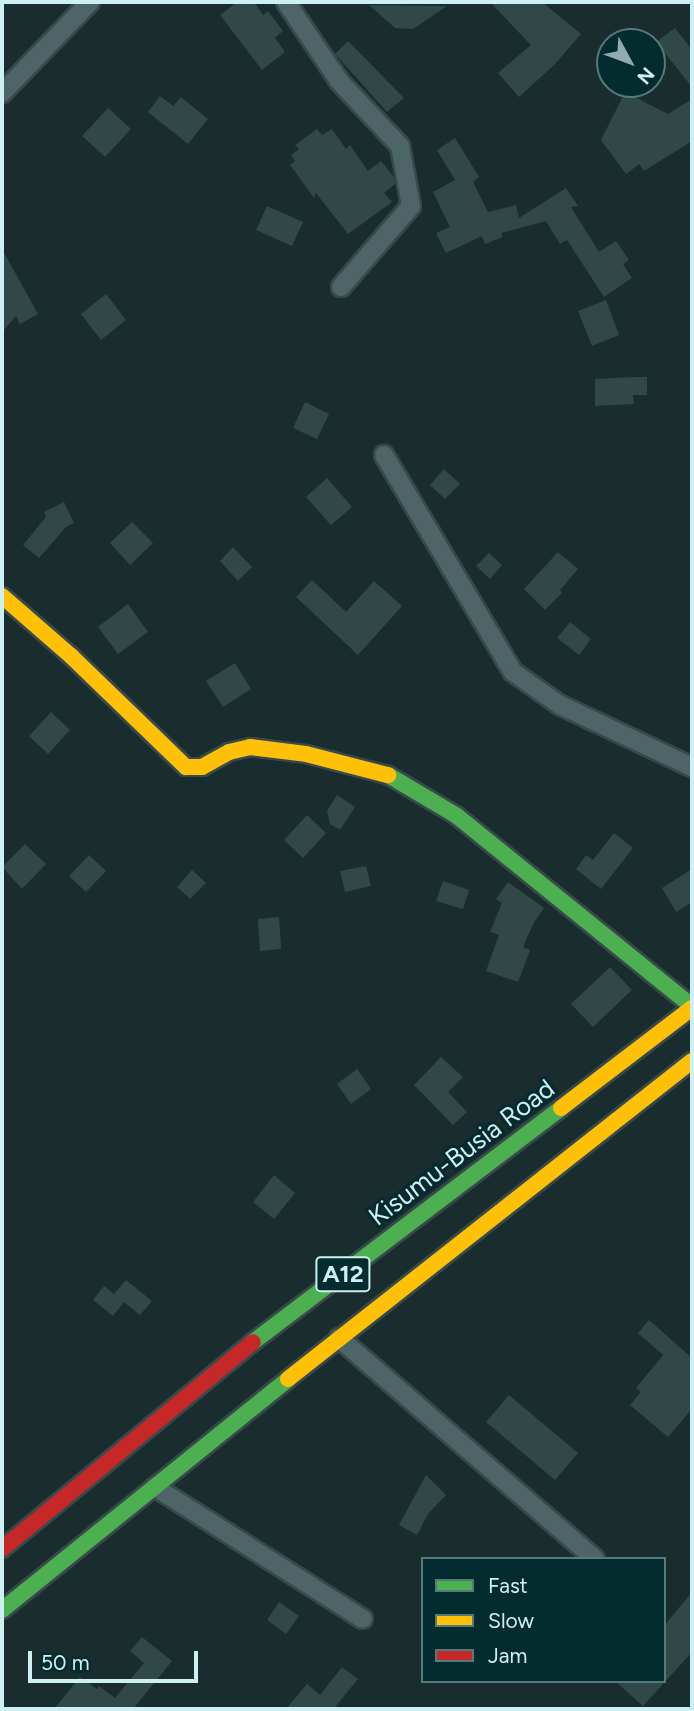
<!DOCTYPE html>
<style>
body{margin:0}
#map{position:relative;width:694px;height:1711px;overflow:hidden;background:#192d2f;font-family:Figtree,sans-serif}
div>[style]{position:absolute}
[style*='--x']{left:calc(var(--x)*1px);top:calc(var(--y)*1px);width:calc(var(--w)*1px);rotate:calc(var(--a)*1deg)}
.building>*{inset:0;background:#304847}
.roads{filter:drop-shadow(2px 0 #38494b) drop-shadow(-2px 0 #38494b) drop-shadow(0 2px #38494b) drop-shadow(0 -2px #38494b)}
.street>*{height:18px;margin:-9px;padding:0 9px;transform-origin:9px;border-radius:9px;background:#4e6567}
.fast>*{height:16px;margin:-8px;padding:0 8px;transform-origin:8px;border-radius:8px;background:#4caf50}
.slow>*{height:16px;margin:-8px;padding:0 8px;transform-origin:8px;border-radius:8px;background:#ffc107}
.jam>*{height:16px;margin:-8px;padding:0 8px;transform-origin:8px;border-radius:8px;background:#c62828}
span{translate:-50% -50%;white-space:nowrap;text-align:center;line-height:1.15;-webkit-text-stroke:6px #042b2e;paint-order:stroke}
.shield-label span{padding:2px 5px;background:#042b2e;border:2px solid;border-radius:5px;-webkit-text-stroke-width:0}
.shield-label{font-size:24px;color:#cff0f3;font-weight:700}
.street-label{font-size:26px;color:#cff0f3}
.frame{position:absolute;inset:0;border:4px solid #cff0f3;pointer-events:none}
.legend{position:absolute;left:421px;top:1557px;width:245px;height:126px;box-sizing:border-box;background:#042b2e;border:2px solid #557a7d;margin:0;padding:9px 12px;list-style:none;font-size:21px;color:#cff0f3}
.legend li{display:flex;align-items:center;gap:14px;height:35px}
.legend b{width:35px;border:2px solid #557a7d}
.north{position:absolute;left:596px;top:28px;width:70px;height:70px;box-sizing:border-box;background:#042b2e;border:2px solid #557a7d;border-radius:50%;rotate:131deg;font-size:19px;font-weight:700;line-height:28px;text-align:center;color:#cff0f3}
.north::after{content:'';display:block;margin:auto;width:24px;height:32px;background:#8facae;clip-path:polygon(50% 0,100% 100%,50% 72%,0 100%)}
.scale{position:absolute;left:28px;top:1651px;width:170px;height:32px;box-sizing:border-box;border:4px solid #cff0f3;border-top:0;padding-left:9px;font-size:21px;line-height:24px;white-space:nowrap;color:#cff0f3;-webkit-text-stroke:5px #042b2e;paint-order:stroke}
</style>
<div id="map">
<div class="building">
<div style="clip-path:polygon(237px 2px,254px 2px,263px 15px,268px 11px,283px 31px,275px 38px,285px 52px,262px 70px,220px 15px)"></div>
<div style="clip-path:polygon(490px 2px,542px 2px,581px 34px,554px 65px,519px 97px,498px 73px,531px 45px)"></div>
<div style="clip-path:polygon(369px 5px,447px 6px,413px 29px,395px 28px)"></div>
<div style="clip-path:polygon(675px 28px,692px 50px,692px 87px,656px 42px)"></div>
<div style="clip-path:polygon(348px 41px,404px 98px,387px 112px,335px 54px)"></div>
<div style="clip-path:polygon(625px 92px,668px 114px,692px 99px,692px 141px,644px 171px,639px 164px,626px 174px,601px 140px)"></div>
<div style="clip-path:polygon(160px 96px,173px 106px,181px 97px,208px 119px,188px 144px,148px 112px)"></div>
<div style="clip-path:polygon(108px 108px,131px 129px,105px 157px,82px 136px)"></div>
<div style="clip-path:polygon(317px 129px,322px 135px,332px 129px,346px 149px,350px 145px,368px 171px,381px 161px,394px 177px,395px 184px,384px 193px,392px 202px,348px 234px,316px 193px,314px 198px,290px 165px,295px 161px,291px 155px,299px 149px,295px 145px)"></div>
<div style="clip-path:polygon(455px 138px,479px 177px,473px 182px,488px 212px,516px 205px,519px 218px,566px 188px,578px 206px,571px 207px,599px 252px,616px 241px,629px 260px,623px 264px,632px 278px,604px 297px,567px 240px,560px 244px,546px 221px,501px 233px,503px 237px,485px 244px,482px 236px,446px 253px,436px 233px,450px 227px,433px 192px,455px 180px,437px 150px)"></div>
<div style="clip-path:polygon(267px 206px,303px 222px,292px 246px,256px 230px)"></div>
<div style="clip-path:polygon(2px 249px,38px 314px,20px 324px,16px 316px,2px 332px)"></div>
<div style="clip-path:polygon(106px 294px,126px 320px,101px 340px,81px 314px)"></div>
<div style="clip-path:polygon(606px 300px,619px 335px,592px 346px,578px 311px)"></div>
<div style="clip-path:polygon(633px 377px,647px 377px,647px 395px,633px 395px,634px 404px,595px 406px,595px 379px)"></div>
<div style="clip-path:polygon(305px 402px,329px 414px,317px 439px,293px 428px)"></div>
<div style="clip-path:polygon(444px 469px,460px 484px,445px 499px,430px 485px)"></div>
<div style="clip-path:polygon(327px 478px,352px 507px,331px 525px,306px 497px)"></div>
<div style="clip-path:polygon(64px 502px,74px 523px,66px 527px,39px 558px,23px 545px,46px 517px,44px 512px)"></div>
<div style="clip-path:polygon(132px 522px,153px 543px,130px 565px,110px 543px)"></div>
<div style="clip-path:polygon(233px 547px,252px 567px,238px 581px,220px 561px)"></div>
<div style="clip-path:polygon(558px 552px,578px 569px,560px 590px,562px 593px,545px 610px,524px 589px)"></div>
<div style="clip-path:polygon(489px 553px,502px 565px,490px 579px,476px 566px)"></div>
<div style="clip-path:polygon(312px 580px,346px 612px,374px 581px,402px 606px,358px 655px,296px 597px)"></div>
<div style="clip-path:polygon(128px 604px,148px 632px,118px 654px,98px 627px)"></div>
<div style="clip-path:polygon(570px 622px,591px 639px,579px 655px,557px 638px)"></div>
<div style="clip-path:polygon(235px 663px,251px 689px,223px 707px,206px 681px)"></div>
<div style="clip-path:polygon(51px 712px,70px 730px,48px 754px,29px 736px)"></div>
<div style="clip-path:polygon(337px 795px,355px 807px,340px 830px,330px 824px,327px 811px)"></div>
<div style="clip-path:polygon(307px 815px,326px 833px,303px 858px,284px 840px)"></div>
<div style="clip-path:polygon(614px 833px,633px 848px,601px 889px,576px 869px,586px 855px,593px 860px)"></div>
<div style="clip-path:polygon(25px 844px,46px 864px,22px 889px,2px 867px)"></div>
<div style="clip-path:polygon(89px 855px,106px 871px,86px 892px,69px 876px)"></div>
<div style="clip-path:polygon(366px 866px,371px 886px,345px 892px,340px 871px)"></div>
<div style="clip-path:polygon(692px 869px,692px 902px,676px 912px,662px 888px)"></div>
<div style="clip-path:polygon(192px 870px,206px 883px,190px 899px,177px 887px)"></div>
<div style="clip-path:polygon(443px 881px,469px 890px,463px 909px,436px 901px)"></div>
<div style="clip-path:polygon(508px 882px,544px 908px,534px 922px,523px 947px,530px 950px,518px 982px,486px 971px,499px 935px,490px 932px,502px 903px,496px 899px)"></div>
<div style="clip-path:polygon(279px 917px,281px 949px,260px 951px,258px 919px)"></div>
<div style="clip-path:polygon(610px 967px,632px 990px,593px 1027px,571px 1004px)"></div>
<div style="clip-path:polygon(441px 1057px,463px 1077px,448px 1092px,467px 1112px,453px 1125px,414px 1085px)"></div>
<div style="clip-path:polygon(357px 1069px,371px 1089px,351px 1104px,337px 1084px)"></div>
<div style="clip-path:polygon(274px 1175px,295px 1193px,274px 1219px,253px 1202px)"></div>
<div style="clip-path:polygon(126px 1280px,152px 1301px,140px 1315px,124px 1302px,113px 1316px,93px 1300px,104px 1286px,114px 1294px)"></div>
<div style="clip-path:polygon(649px 1320px,692px 1358px,692px 1409px,668px 1437px,630px 1405px,641px 1392px,636px 1388px,663px 1355px,638px 1333px)"></div>
<div style="clip-path:polygon(509px 1395px,578px 1453px,555px 1480px,486px 1422px)"></div>
<div style="clip-path:polygon(426px 1475px,446px 1495px,428px 1514px,417px 1535px,399px 1525px)"></div>
<div style="clip-path:polygon(692px 1592px,692px 1652px,643px 1706px,615px 1681px,664px 1681px,664px 1626px)"></div>
<div style="clip-path:polygon(279px 1602px,299px 1616px,286px 1634px,267px 1620px)"></div>
<div style="clip-path:polygon(142px 1637px,172px 1661px,133px 1709px,54px 1709px,80px 1677px,97px 1689px,99px 1686px,115px 1698px,144px 1663px,130px 1651px)"></div>
<div style="clip-path:polygon(342px 1667px,358px 1679px,335px 1707px,337px 1709px,286px 1709px,307px 1684px,320px 1695px)"></div>
</div>
<div class="roads">
<div class="street">
<div style="--x:286;--y:2;--w:95;--a:56.1"></div>
<div style="--x:339;--y:81;--w:89;--a:46.8"></div>
<div style="--x:400;--y:146;--w:61;--a:79.6"></div>
<div style="--x:411;--y:206;--w:107;--a:130.8"></div>
<div style="--x:2;--y:93;--w:127;--a:-46"></div>
<div style="--x:384;--y:455;--w:252;--a:59.3"></div>
<div style="--x:513;--y:672;--w:57;--a:35.1"></div>
<div style="--x:560;--y:705;--w:146;--a:25.2"></div>
<div style="--x:339;--y:1338;--w:338;--a:40.8"></div>
<div style="--x:155;--y:1487;--w:246;--a:32.4"></div>
</div>
<div class="fast">
<div style="--x:388;--y:775;--w:80;--a:30.7"></div>
<div style="--x:457;--y:816;--w:302;--a:39"></div>
<div style="--x:253;--y:1342;--w:387;--a:-37.2"></div>
<div style="--x:2;--y:1610;--w:368;--a:-38.9"></div>
</div>
<div class="slow">
<div style="--x:2;--y:596;--w:91;--a:41"></div>
<div style="--x:71;--y:656;--w:160;--a:44"></div>
<div style="--x:186;--y:767;--w:16;--a:0"></div>
<div style="--x:202;--y:767;--w:31;--a:-29"></div>
<div style="--x:229;--y:752;--w:22;--a:-13"></div>
<div style="--x:250;--y:747;--w:56;--a:7.1"></div>
<div style="--x:306;--y:754;--w:85;--a:14.4"></div>
<div style="--x:561;--y:1108;--w:165;--a:-37.4"></div>
<div style="--x:288;--y:1379;--w:514;--a:-38.21"></div>
</div>
<div class="jam">
<div style="--x:2;--y:1549;--w:325;--a:-39.5"></div>
</div>
</div>
<div class="shield-label">
<span style="left:343px;top:1274px">A12</span>
</div>
<div class="street-label">
<span style="left:462px;top:1153px;rotate:-37deg">Kisumu-Busia Road</span>
</div>
<div class="frame"></div>
<ul class="legend">
<li><b style="height:9px;background:#4caf50"></b>Fast</li>
<li><b style="height:9px;background:#ffc107"></b>Slow</li>
<li><b style="height:9px;background:#c62828"></b>Jam</li>
</ul>
<div class="north">N</div>
<div class="scale">50 m</div>
</div>
